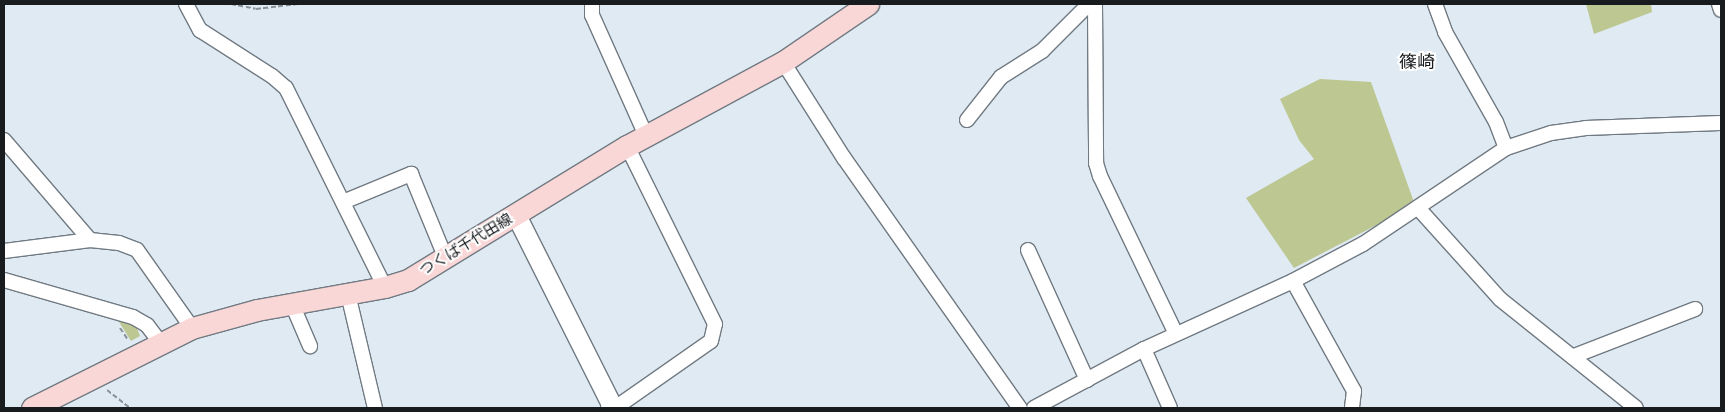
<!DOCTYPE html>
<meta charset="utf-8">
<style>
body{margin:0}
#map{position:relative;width:1725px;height:412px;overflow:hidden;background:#dfeaf3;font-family:"Times New Roman","Noto Sans JP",serif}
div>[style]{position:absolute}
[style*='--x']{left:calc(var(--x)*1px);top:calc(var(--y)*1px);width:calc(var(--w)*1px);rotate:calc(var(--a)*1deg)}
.green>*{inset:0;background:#bdc792}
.path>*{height:2px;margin-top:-1px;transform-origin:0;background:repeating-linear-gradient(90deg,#899197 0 5px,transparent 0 7.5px)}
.roads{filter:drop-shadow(1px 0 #717a82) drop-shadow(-1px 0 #717a82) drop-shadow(0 1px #717a82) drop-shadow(0 -1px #717a82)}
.street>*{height:14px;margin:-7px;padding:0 7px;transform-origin:7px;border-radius:7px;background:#fff}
.secondary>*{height:19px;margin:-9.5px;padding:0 9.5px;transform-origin:9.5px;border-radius:9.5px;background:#fff}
.primary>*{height:21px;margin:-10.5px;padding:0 10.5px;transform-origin:10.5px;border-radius:10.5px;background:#fad7d7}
span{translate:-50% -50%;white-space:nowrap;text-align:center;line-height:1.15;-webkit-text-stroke:4px #fff;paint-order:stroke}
.street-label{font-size:15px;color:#191c1f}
.quarter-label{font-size:18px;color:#191c1f}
.frame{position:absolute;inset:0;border:5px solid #191c1f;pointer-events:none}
</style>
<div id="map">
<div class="green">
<div style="clip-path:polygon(1586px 4px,1651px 4px,1652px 12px,1594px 34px)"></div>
<div style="clip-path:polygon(1320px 79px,1371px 82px,1415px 205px,1294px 268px,1246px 198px,1314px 159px,1299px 140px,1280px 99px)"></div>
<div style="clip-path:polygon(116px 317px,136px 326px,140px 336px,131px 341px)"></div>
</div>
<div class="path">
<div style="--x:231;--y:4;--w:25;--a:11"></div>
<div style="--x:256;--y:9;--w:42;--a:-6.8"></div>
<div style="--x:120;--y:328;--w:14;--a:56"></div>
<div style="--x:107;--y:390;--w:29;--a:38"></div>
</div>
<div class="roads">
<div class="street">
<div style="--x:186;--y:4;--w:30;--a:62"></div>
<div style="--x:200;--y:30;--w:85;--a:32.6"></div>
<div style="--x:272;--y:76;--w:18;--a:41"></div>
<div style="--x:286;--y:88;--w:222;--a:63.6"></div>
<div style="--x:592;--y:4;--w:11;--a:90"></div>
<div style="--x:592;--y:15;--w:133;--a:65.9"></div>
<div style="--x:1095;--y:4;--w:159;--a:89.6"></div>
<div style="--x:1096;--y:163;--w:14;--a:73"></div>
<div style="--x:1100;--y:176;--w:175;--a:64.3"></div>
<div style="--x:1435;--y:4;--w:30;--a:70"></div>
<div style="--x:1445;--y:32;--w:103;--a:60.5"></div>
<div style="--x:1496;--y:122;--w:28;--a:69"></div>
<div style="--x:1719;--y:4;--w:6;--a:72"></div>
<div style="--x:783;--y:62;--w:114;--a:57.6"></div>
<div style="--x:844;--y:158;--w:306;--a:54.9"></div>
<div style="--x:967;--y:120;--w:55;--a:-51.7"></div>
<div style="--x:1001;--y:77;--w:49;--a:-32.4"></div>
<div style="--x:1042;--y:51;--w:66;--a:-45"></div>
<div style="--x:4;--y:140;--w:132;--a:49.3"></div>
<div style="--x:343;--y:202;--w:74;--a:-22.4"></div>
<div style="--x:411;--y:174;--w:92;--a:67.6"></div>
<div style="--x:1419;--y:209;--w:121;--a:48"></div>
<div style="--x:1500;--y:299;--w:174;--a:38.7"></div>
<div style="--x:1028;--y:250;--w:143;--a:65.6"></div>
<div style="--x:4;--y:251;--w:87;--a:-7.3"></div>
<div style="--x:90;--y:240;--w:29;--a:6"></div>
<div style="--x:119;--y:243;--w:19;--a:21"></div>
<div style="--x:137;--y:250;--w:95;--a:54.8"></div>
<div style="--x:4;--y:280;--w:134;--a:16"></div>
<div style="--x:133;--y:317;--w:16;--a:30"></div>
<div style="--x:147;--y:325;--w:21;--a:53"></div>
<div style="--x:1293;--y:281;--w:126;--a:61"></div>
<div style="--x:1354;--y:391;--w:17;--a:97"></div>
<div style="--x:348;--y:294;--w:117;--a:76.7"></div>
<div style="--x:292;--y:304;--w:46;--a:66.8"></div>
<div style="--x:1144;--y:349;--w:64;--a:66.2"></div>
<div style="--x:1574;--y:356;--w:130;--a:-21.2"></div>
<div style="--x:608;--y:408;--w:10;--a:-11"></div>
<div style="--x:618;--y:406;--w:113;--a:-35"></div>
<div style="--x:711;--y:341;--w:17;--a:-77"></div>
<div style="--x:715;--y:324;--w:199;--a:-116.3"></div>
<div style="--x:1034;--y:408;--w:125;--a:-28.2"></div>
<div style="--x:1144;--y:349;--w:164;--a:-24.5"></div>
<div style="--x:1293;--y:281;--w:79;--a:-27.9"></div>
<div style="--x:1363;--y:244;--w:172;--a:-33.9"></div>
<div style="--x:1506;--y:148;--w:47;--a:-18.4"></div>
<div style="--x:1551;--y:133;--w:35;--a:-8"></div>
<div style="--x:1586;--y:128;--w:135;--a:-2.1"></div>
</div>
<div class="secondary">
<div style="--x:516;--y:215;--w:216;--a:63.3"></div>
</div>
<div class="primary">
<div style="--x:32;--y:408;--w:179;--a:-26.6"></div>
<div style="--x:192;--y:328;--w:67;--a:-15.5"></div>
<div style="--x:257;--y:310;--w:130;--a:-10.2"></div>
<div style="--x:385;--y:287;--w:24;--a:-17"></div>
<div style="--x:408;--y:280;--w:257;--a:-31.5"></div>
<div style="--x:627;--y:146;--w:177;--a:-28.3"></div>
<div style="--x:783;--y:62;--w:103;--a:-34.3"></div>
</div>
</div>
<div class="street-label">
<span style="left:466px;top:245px;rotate:-31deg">つくば千代田線</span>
</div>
<div class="quarter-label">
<span style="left:1417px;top:62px">篠崎</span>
</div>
<div class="frame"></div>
</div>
